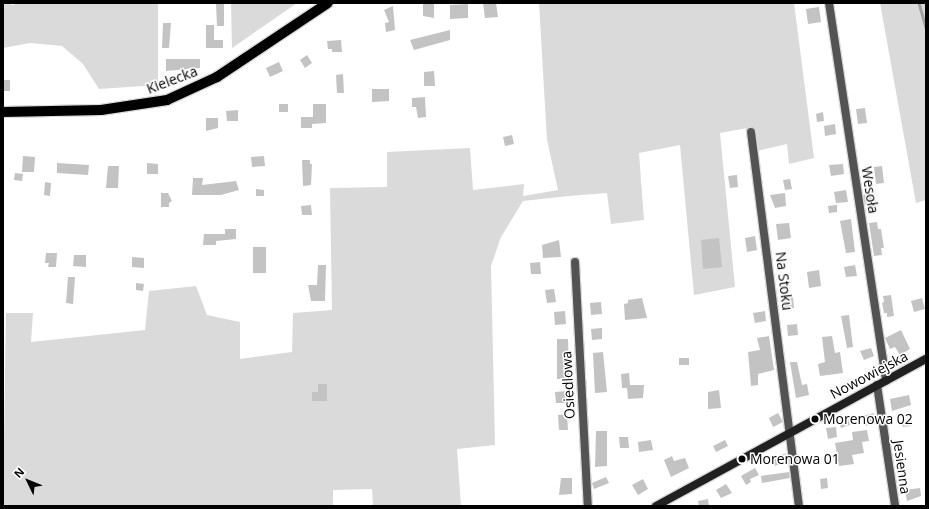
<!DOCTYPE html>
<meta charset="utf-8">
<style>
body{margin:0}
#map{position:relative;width:929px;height:509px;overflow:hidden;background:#fff;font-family:"Open Sans",sans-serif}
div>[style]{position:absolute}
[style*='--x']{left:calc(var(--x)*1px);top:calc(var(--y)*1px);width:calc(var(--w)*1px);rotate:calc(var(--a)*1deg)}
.green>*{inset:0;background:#dadada}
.stream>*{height:2.5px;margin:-1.25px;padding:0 1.25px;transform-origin:1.25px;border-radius:1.25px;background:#a1a1a1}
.building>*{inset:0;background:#c3c3c3}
.roads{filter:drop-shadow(1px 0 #dbdbdb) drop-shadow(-1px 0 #dbdbdb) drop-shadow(0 1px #dbdbdb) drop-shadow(0 -1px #dbdbdb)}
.street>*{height:8px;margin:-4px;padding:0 4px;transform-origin:4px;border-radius:4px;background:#535353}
.secondary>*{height:8px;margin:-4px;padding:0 4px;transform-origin:4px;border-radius:4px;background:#202020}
.primary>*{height:10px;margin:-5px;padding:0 5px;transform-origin:5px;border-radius:5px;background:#000}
.dots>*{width:11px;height:11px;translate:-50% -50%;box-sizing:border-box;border:2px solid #fff;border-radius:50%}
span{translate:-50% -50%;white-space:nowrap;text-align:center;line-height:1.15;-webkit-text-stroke:3px #fff;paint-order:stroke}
.street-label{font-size:14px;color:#000}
.poi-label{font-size:14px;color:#000}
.left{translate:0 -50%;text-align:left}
.frame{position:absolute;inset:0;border:4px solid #000;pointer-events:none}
.north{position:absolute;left:8px;top:461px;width:40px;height:40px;-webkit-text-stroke:3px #fff;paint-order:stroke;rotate:313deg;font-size:11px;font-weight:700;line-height:16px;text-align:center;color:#000}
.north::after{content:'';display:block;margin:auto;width:14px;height:18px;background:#000;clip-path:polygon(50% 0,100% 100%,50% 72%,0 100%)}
</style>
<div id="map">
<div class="green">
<div style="clip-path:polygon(3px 3px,14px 5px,15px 3px,158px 3px,158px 85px,99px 89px,83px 64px,62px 46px,30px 43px,3px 48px)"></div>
<div style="clip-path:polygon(231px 3px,297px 3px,232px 48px)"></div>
<div style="clip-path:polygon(539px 3px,794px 3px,814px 158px,789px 164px,787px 144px,757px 151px,753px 127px,720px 133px,735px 287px,694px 295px,680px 145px,639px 153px,644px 220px,611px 224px,607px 193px,569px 196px,523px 201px,501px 237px,491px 266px,495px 445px,457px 449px,461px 506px,373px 506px,372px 489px,333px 490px,333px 506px,3px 506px,6px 313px,33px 313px,31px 342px,145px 330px,149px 291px,196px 286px,207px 315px,240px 322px,240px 359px,292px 352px,293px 313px,332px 310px,330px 188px,387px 187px,387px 152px,470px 148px,473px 190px,524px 184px,523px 196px,558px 190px,547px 140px)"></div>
<div style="clip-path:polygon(880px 3px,926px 3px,926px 200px,916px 203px)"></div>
</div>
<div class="stream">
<div style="--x:919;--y:3;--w:26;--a:74"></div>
</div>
<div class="building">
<div style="clip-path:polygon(216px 3px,224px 3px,224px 26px,217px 26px)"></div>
<div style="clip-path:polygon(423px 3px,434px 3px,434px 18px,423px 16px)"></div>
<div style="clip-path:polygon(483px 3px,496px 3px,498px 17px,485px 18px)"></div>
<div style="clip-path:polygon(468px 4px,468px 18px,450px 19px,450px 5px)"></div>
<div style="clip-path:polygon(393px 6px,395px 30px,386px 32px,385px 23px,389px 22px,384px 10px)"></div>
<div style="clip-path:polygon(819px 7px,821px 22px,808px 24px,806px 9px)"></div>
<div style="clip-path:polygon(163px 23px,171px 23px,169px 48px,162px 48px)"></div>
<div style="clip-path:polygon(206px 25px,214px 25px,214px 40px,223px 40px,223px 48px,206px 48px)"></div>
<div style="clip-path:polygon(450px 30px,450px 40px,414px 50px,410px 40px)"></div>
<div style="clip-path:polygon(341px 40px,342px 52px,332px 52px,332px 49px,328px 49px,327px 41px)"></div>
<div style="clip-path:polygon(307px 55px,312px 63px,305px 68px,300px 60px)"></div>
<div style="clip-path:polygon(166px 59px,200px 59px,200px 68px,166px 71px)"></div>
<div style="clip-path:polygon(279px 62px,283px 71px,270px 77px,266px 68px)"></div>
<div style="clip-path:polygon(434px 71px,435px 86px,424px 86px,424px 72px)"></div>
<div style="clip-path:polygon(343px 74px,344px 93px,337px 93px,336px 75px)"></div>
<div style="clip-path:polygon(3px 80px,10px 80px,10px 91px,3px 91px)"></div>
<div style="clip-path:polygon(372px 89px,389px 89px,389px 101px,372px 102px)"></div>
<div style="clip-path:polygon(425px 97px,426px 117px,418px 118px,416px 107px,412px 107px,412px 98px)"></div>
<div style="clip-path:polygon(279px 104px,288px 104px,288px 112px,279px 112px)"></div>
<div style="clip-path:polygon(313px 104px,326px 104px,326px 123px,312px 124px,312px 128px,301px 128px,301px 117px,313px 117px)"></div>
<div style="clip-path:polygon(865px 108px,867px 123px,858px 124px,856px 109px)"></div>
<div style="clip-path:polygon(238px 110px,238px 121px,227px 121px,226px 111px)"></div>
<div style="clip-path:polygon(823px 112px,824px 121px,817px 122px,816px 114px)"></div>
<div style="clip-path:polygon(206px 118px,218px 118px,218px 128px,206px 131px)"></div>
<div style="clip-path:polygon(835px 124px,836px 134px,825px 136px,824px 126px)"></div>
<div style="clip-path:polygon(512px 135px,514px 144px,505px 146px,503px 137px)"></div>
<div style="clip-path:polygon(23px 156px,35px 157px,34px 172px,22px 172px)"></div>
<div style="clip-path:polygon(264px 156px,265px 166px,252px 167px,251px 157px)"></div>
<div style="clip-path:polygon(302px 160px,310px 160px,310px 164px,312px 164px,311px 185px,303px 186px)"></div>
<div style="clip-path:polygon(57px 163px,89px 165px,88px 175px,57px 173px)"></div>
<div style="clip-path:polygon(147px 163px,158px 164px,158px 174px,147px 174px)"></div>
<div style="clip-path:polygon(843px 164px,844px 174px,831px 176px,829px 165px)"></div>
<div style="clip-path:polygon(108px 166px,119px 166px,118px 188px,106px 188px)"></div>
<div style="clip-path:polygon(882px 166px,884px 183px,876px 184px,874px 167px)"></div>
<div style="clip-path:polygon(15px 173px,23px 174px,22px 181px,14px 180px)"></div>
<div style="clip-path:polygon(737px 175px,738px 187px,730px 188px,728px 176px)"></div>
<div style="clip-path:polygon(193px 178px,203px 178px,202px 185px,236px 181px,239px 190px,221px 195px,192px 195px)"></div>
<div style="clip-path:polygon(790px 179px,792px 189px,785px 190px,783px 180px)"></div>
<div style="clip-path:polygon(45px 182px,51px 183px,50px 196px,44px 195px)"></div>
<div style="clip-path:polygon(256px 189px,264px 190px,264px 196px,256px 196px)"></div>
<div style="clip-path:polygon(846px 190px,848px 202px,836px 203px,834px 192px)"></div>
<div style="clip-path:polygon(161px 193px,168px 193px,172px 201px,169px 203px,169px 207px,161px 207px)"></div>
<div style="clip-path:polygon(785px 193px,786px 206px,775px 208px,770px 195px)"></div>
<div style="clip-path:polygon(874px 193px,876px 203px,865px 205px,863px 195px)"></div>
<div style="clip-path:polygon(311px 205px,312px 215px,302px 215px,301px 206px)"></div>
<div style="clip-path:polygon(837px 205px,837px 212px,829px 213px,828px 206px)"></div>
<div style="clip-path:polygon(851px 219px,855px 252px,846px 253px,840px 221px)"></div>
<div style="clip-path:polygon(877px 222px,878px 229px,881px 229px,884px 248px,881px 248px,882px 255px,874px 256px,869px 223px)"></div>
<div style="clip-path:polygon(789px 223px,791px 238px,778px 240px,776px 224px)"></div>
<div style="clip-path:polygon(225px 229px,236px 229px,236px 239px,216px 241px,216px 245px,203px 245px,204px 234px,225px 234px)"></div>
<div style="clip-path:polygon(755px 236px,757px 250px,747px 252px,745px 238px)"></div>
<div style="clip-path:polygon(719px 238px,722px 267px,703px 269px,701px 240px)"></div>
<div style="clip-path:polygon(559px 240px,561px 257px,543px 258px,542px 245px)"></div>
<div style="clip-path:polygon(253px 247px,266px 247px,266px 273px,253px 273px)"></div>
<div style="clip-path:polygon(46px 253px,57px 253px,56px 267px,48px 267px,49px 263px,45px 263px)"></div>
<div style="clip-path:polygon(74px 255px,86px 255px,86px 267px,73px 266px)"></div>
<div style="clip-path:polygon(132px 257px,144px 258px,144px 268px,132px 267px)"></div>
<div style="clip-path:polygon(540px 262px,541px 274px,531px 274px,530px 263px)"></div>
<div style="clip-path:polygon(318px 265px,326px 265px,325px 301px,311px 301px,308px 285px,317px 285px)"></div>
<div style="clip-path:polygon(855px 265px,857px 276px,846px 277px,844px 267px)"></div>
<div style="clip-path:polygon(819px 270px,821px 286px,809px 288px,807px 272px)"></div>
<div style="clip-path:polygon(68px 277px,75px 277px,73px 304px,66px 303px)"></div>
<div style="clip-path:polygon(136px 283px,144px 284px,143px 291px,136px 290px)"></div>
<div style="clip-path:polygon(554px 289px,556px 302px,547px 303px,545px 290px)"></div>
<div style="clip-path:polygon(891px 295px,894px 316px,887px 317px,887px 313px,884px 313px,882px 303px,884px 302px,883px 296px)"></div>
<div style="clip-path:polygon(793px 297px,794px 308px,785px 309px,783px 298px)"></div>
<div style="clip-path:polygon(642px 298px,647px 318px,625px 320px,624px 304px,628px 303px,628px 300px)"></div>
<div style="clip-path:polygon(922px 298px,925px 309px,914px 312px,911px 301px)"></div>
<div style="clip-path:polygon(601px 302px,602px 314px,591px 315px,590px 303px)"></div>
<div style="clip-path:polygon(565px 311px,566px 324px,555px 325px,554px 312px)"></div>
<div style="clip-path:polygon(765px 311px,766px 321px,755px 323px,753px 313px)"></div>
<div style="clip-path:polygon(849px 315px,853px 347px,847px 348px,841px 316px)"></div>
<div style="clip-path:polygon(797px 324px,798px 335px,788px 336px,787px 325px)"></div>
<div style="clip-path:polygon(602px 328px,602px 339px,592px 340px,591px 329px)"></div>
<div style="clip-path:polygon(901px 330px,910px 349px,900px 355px,895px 347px,890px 349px,885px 338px)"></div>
<div style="clip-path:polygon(769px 336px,774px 370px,758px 374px,758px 385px,751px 386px,748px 352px,760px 350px,757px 338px)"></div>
<div style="clip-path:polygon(832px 336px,835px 353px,840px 352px,843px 373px,820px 376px,818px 364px,825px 362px,822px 337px)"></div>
<div style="clip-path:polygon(557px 339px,568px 339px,569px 374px,565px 379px,557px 379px)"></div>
<div style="clip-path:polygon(871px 348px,874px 356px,864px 360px,860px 351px)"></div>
<div style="clip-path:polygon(603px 352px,607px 392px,595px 393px,593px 353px)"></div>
<div style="clip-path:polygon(679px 358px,689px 358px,689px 365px,679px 365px)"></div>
<div style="clip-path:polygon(790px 362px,797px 362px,802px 385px,807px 384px,809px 395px,796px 398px)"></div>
<div style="clip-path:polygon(629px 373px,630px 385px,644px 385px,643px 398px,628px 399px,627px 388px,622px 388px,621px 374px)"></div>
<div style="clip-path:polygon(318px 384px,327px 384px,327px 401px,312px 401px,312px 392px,318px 392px)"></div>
<div style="clip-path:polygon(719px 390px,721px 408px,708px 409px,708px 392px)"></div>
<div style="clip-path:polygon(567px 391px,567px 403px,556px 403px,555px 392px)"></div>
<div style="clip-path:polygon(909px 395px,911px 405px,892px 411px,890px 399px)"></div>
<div style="clip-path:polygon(778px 413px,783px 422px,773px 427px,769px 418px)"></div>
<div style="clip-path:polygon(874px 413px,877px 423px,865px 426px,863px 416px)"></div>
<div style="clip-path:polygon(567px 414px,568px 430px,559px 430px,558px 415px)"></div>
<div style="clip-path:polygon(848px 419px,850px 425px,841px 428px,839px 422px)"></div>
<div style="clip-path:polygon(910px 419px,911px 426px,903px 427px,902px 420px)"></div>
<div style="clip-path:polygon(836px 427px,837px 437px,828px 439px,826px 428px)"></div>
<div style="clip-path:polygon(867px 430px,869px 441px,862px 442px,864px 453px,852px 455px,854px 464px,839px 466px,835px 443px,853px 440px,852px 432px)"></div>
<div style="clip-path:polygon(596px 431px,607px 431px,607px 466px,595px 467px)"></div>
<div style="clip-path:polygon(619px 437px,628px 437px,629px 448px,620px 448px)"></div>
<div style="clip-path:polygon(651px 440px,653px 450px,639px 452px,638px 442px)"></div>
<div style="clip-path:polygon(725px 440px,728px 446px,716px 452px,713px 446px)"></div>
<div style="clip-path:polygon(786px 453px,788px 460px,775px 466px,771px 460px)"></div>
<div style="clip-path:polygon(672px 456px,674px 461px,685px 458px,689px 468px,671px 477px,664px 460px)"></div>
<div style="clip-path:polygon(755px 468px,759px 475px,750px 479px,751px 482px,746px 485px,741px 476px)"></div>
<div style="clip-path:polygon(789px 472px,790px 478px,762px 483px,761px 476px)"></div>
<div style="clip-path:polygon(606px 477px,609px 483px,594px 489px,592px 483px)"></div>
<div style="clip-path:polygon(561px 478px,572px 478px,572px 494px,559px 495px)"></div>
<div style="clip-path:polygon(827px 478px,828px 488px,821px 489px,820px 479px)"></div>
<div style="clip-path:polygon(643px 479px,648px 489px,638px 495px,632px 485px)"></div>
<div style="clip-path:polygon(726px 484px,732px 493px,721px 498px,716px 490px)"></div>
<div style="clip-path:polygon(920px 488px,921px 496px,907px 501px,905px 490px)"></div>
<div style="clip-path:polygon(708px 499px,709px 506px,699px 506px,698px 501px)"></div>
</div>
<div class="roads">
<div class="street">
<div style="--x:829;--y:3;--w:382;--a:81.4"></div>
<div style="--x:751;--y:132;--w:377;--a:82.7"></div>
<div style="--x:575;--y:262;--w:244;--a:87"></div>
<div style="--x:877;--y:385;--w:122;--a:81.5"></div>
</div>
<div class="secondary">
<div style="--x:656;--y:506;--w:307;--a:-28.6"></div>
</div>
<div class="primary">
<div style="--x:3;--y:112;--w:98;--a:-1.2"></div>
<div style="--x:101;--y:110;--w:67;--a:-8.6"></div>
<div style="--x:167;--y:100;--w:55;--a:-24.7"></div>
<div style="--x:217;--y:77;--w:133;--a:-33.7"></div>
</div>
</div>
<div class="dots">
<div style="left:815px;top:419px;background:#000"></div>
<div style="left:742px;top:459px;background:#000"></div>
</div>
<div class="street-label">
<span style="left:172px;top:80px;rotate:-21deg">Kielecka</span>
<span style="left:870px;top:190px;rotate:81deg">Wesoła</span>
<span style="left:784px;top:281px;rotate:83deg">Na Stoku</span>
<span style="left:869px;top:375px;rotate:-28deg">Nowowiejska</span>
<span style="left:568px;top:385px;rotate:-93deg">Osiedlowa</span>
<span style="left:902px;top:467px;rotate:82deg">Jesienna</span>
</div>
<div class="poi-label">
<span class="left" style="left:823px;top:419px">Morenowa 02</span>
<span class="left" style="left:750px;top:459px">Morenowa 01</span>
</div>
<div class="frame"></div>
<div class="north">N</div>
</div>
